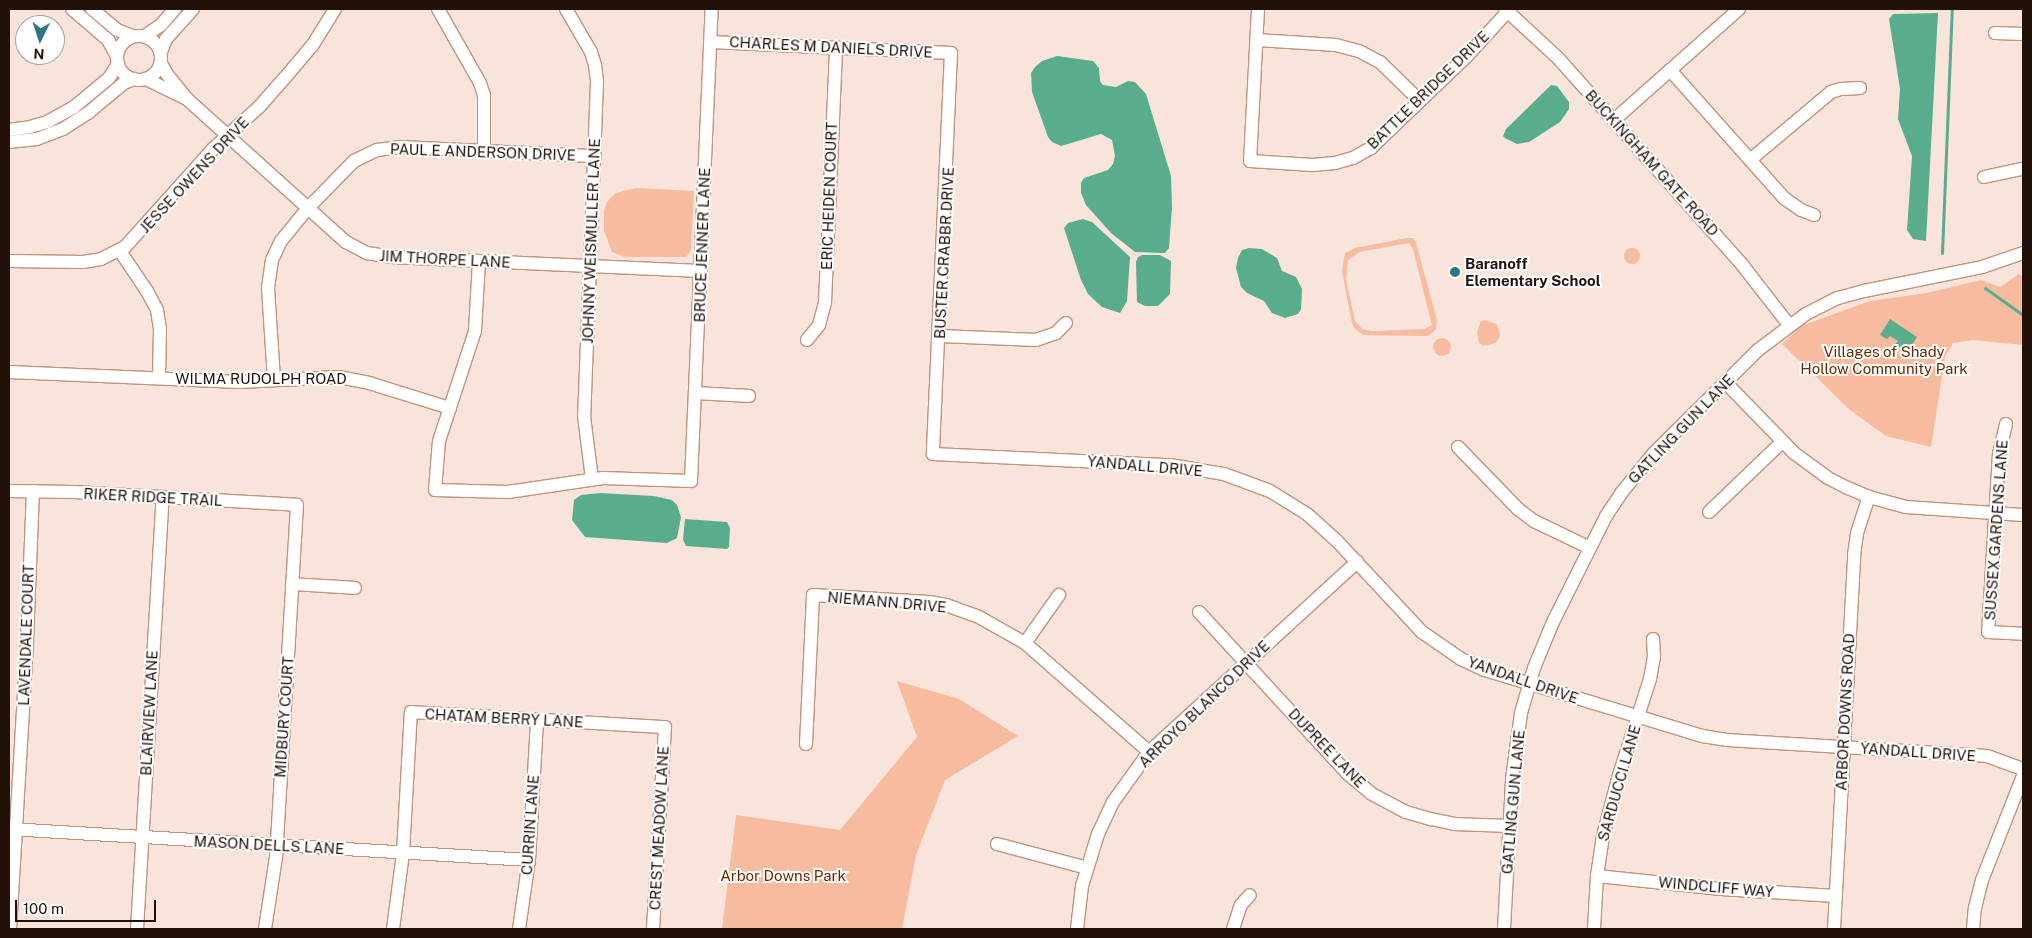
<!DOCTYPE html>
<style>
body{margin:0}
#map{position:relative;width:2032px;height:938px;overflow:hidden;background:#f8e4da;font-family:"Public Sans",sans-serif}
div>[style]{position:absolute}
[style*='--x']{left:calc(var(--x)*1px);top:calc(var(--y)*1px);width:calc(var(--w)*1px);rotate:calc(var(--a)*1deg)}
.green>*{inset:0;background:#f7bb9f}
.round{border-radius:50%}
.water>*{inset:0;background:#59ad8c}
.stream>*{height:3px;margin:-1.5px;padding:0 1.5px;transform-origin:1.5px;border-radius:1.5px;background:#59ad8c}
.roads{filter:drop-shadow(1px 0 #c3937d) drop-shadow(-1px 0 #c3937d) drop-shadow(0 1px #c3937d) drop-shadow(0 -1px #c3937d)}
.minor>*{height:12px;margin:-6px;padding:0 6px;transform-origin:6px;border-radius:6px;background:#fff}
.minor>.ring{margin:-6px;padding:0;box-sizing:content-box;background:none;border:12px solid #fff;border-radius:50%}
.dots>*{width:14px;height:14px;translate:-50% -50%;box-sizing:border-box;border:2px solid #fff;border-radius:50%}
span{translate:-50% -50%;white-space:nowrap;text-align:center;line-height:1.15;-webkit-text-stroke:4px #fff;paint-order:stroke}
.street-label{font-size:15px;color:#221109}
.poi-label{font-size:15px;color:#221109;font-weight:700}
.left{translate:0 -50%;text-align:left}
.park-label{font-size:15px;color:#692a03}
.frame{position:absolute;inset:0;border:10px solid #221109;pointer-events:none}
.north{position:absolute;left:15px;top:15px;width:50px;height:50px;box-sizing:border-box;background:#fff;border:1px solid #a7a09d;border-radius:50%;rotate:184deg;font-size:14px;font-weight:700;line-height:20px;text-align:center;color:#221109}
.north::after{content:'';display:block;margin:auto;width:18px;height:22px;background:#347087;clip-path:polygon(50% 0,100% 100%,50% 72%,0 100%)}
.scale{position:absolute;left:15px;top:900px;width:141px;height:22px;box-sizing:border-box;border:2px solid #221109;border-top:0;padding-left:6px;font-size:15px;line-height:18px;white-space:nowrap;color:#221109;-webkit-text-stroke:4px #fff;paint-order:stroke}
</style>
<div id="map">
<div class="green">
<div style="clip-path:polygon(636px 188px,694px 191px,691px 251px,686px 257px,624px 257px,612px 252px,604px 231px,604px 211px,607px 202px,616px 193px)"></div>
<div style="clip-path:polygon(evenodd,1407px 238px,1413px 238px,1416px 243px,1437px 320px,1436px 329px,1428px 336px,1363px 335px,1355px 329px,1352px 323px,1342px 271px,1345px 253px,1355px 248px,1407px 238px,1409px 243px,1413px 249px,1432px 325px,1425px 329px,1373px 331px,1362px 329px,1355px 321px,1346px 279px,1348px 260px,1359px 252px,1409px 243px)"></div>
<div class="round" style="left:1624px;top:248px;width:16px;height:16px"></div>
<div style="clip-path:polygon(2019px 274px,2023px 277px,2023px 345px,1973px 340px,1953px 343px,1945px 357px,1931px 447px,1886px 436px,1850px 410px,1782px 344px,1801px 326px,1870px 301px,1927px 293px,1981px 280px,2000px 287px)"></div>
<div style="clip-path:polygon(1485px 320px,1497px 324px,1500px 335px,1496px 343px,1483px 346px,1479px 343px,1477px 332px,1481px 321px)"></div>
<div class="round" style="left:1433px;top:338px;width:18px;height:18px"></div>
<div style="clip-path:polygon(897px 681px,959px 699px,1018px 736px,945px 780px,916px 855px,902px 929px,722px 929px,736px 815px,840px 830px,917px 737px)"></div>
</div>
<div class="water">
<div style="clip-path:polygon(1938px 13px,1926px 241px,1913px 239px,1907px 230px,1912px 156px,1898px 119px,1900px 89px,1889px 19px,1893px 14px)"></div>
<div style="clip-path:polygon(1057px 56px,1093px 61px,1099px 68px,1100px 81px,1103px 85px,1116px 87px,1128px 81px,1135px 82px,1146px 94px,1171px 176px,1172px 207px,1169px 248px,1165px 253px,1135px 252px,1111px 233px,1086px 205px,1081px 193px,1081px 183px,1084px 178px,1108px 170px,1113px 164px,1115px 156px,1112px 140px,1101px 134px,1061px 146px,1052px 142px,1048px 137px,1032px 92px,1031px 73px,1035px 67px,1042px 61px)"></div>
<div style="clip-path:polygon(1551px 85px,1557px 86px,1569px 102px,1569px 109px,1560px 122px,1529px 142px,1517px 144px,1505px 138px,1503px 136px,1506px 129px)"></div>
<div style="clip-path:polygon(1083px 219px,1092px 222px,1130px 257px,1127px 301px,1120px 313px,1102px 307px,1088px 294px,1081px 280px,1064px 228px,1068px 223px)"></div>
<div style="clip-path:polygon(1249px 248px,1262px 249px,1277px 258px,1282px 271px,1296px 277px,1302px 289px,1301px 309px,1298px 314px,1285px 318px,1272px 313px,1264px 301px,1247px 293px,1241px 287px,1236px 268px,1238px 258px,1242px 250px)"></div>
<div style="clip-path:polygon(1142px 255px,1160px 255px,1171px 261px,1170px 294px,1158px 306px,1145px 306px,1137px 302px,1136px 262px,1138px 257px)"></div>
<div style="clip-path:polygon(1890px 319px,1917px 337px,1907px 352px,1895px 344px,1898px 341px,1890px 336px,1887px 339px,1880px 335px)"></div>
<div style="clip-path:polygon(600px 493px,654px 496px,672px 500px,677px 505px,681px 517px,677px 538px,667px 543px,585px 537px,572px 520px,574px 500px,581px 495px)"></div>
<div style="clip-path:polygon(685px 519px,727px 522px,730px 528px,729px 547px,727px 549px,686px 546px,683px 540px)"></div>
</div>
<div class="stream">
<div style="--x:1942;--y:253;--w:244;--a:-87.7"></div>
<div style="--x:1985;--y:288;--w:47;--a:35.4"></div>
</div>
<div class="roads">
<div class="minor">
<div style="--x:72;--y:9;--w:48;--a:40.7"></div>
<div style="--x:108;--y:40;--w:18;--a:61"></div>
<div style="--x:92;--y:9;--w:33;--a:40"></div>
<div style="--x:117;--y:30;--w:17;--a:21"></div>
<div style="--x:438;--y:9;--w:85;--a:60.4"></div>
<div style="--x:480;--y:83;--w:13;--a:72"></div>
<div style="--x:484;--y:95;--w:56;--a:90"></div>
<div style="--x:566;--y:9;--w:50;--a:59.8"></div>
<div style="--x:591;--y:52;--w:14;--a:73"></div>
<div style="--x:595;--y:65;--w:17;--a:83"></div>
<div style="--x:597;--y:82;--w:334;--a:92.2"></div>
<div style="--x:584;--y:416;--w:64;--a:82.8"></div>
<div style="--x:1258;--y:9;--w:152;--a:93"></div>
<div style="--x:1250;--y:161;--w:63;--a:3.6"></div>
<div style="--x:1313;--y:165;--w:22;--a:-5"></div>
<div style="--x:1335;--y:163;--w:19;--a:-16"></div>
<div style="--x:1353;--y:158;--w:21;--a:-29"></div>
<div style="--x:1371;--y:148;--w:133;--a:-43.8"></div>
<div style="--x:1467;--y:56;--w:64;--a:-47.5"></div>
<div style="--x:1505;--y:9;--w:72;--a:42.8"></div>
<div style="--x:1558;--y:58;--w:273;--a:48.3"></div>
<div style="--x:1740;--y:262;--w:80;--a:52.1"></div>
<div style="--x:1995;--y:33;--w:28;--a:2"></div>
<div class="ring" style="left:117px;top:36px;width:32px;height:32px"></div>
<div style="--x:145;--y:36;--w:19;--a:-35"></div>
<div style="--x:161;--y:25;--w:21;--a:-49"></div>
<div style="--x:1257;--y:40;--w:79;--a:3.6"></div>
<div style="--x:1336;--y:45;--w:24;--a:15"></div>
<div style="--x:1359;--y:51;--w:24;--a:28"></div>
<div style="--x:1380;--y:62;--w:56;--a:44.3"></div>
<div style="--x:711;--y:42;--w:240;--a:2.6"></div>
<div style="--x:951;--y:53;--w:401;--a:92.6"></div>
<div style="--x:933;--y:454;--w:237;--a:2.7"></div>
<div style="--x:1170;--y:465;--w:55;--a:9.5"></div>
<div style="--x:1224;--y:474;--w:49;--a:20.3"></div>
<div style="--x:1270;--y:491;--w:44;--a:31.9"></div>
<div style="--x:1307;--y:514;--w:40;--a:42"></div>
<div style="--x:1337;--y:541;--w:125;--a:47"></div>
<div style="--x:1422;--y:632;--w:47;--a:34.7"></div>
<div style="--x:1461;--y:659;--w:26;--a:25"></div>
<div style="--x:1485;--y:670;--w:227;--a:16.9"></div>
<div style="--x:1702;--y:736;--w:25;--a:9"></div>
<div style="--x:1727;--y:740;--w:260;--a:3.5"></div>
<div style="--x:1987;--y:756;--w:38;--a:20"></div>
<div style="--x:161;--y:52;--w:14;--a:-69"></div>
<div style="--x:166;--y:39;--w:40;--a:-48"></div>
<div style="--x:161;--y:63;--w:11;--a:63"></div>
<div style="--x:166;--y:73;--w:33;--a:51"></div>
<div style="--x:187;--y:99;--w:214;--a:42"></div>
<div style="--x:346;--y:242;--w:24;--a:28"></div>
<div style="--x:367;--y:253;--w:24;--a:9"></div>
<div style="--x:391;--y:257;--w:310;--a:2.6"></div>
<div style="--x:1670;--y:70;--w:171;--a:48.3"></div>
<div style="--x:1784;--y:198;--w:21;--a:35"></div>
<div style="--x:1801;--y:210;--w:14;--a:21"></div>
<div style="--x:146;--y:79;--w:46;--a:26"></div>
<div style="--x:1614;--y:120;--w:167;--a:-41.6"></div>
<div style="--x:9;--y:130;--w:21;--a:-8"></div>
<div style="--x:30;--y:127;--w:18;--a:-16"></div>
<div style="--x:47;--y:122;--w:31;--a:-29"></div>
<div style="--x:74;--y:107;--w:45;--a:-39.6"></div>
<div style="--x:109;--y:78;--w:17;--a:-57"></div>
<div style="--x:9;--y:142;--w:28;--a:-6"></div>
<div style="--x:37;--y:139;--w:28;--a:-21"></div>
<div style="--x:63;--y:129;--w:30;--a:-33"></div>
<div style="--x:88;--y:113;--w:47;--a:-39.8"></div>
<div style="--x:124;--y:83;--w:11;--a:-22"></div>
<div style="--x:1750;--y:160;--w:106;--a:-40"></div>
<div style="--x:1831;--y:92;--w:10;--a:-17"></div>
<div style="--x:1841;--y:89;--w:19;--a:-3"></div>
<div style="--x:1984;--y:177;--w:40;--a:-12"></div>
<div style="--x:120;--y:251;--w:48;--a:56"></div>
<div style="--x:147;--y:291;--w:21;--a:62"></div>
<div style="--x:157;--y:310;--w:19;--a:81"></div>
<div style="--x:160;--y:329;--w:49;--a:91.2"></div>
<div style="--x:9;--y:261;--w:74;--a:0.8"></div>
<div style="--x:83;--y:262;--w:18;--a:-9"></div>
<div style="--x:101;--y:259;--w:27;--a:-27"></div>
<div style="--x:125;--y:247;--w:132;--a:-48.1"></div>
<div style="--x:213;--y:149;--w:62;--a:-42.4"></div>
<div style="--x:259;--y:107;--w:45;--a:-48.6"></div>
<div style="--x:289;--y:73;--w:35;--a:-50"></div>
<div style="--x:312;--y:46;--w:44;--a:-58.1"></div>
<div style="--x:479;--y:261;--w:70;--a:93.3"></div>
<div style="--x:475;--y:331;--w:116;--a:108.1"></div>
<div style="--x:439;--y:441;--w:49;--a:94.7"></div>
<div style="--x:435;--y:490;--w:73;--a:1.6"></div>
<div style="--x:508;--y:492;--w:96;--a:-8.4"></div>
<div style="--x:603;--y:478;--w:88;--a:2"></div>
<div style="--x:691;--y:481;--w:472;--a:-87.5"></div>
<div style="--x:940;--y:336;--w:96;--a:2.4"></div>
<div style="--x:1036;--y:340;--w:21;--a:-19"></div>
<div style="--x:1056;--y:333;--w:14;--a:-45"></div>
<div style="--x:807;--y:340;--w:19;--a:-51"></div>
<div style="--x:819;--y:325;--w:23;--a:-75"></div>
<div style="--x:825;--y:303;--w:256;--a:-87.5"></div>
<div style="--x:9;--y:372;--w:231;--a:2.5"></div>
<div style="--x:240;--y:382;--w:99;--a:-2.9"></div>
<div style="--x:339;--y:377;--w:31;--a:11"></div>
<div style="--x:369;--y:383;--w:85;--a:17.2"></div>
<div style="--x:274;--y:379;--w:91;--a:-93.8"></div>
<div style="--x:268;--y:288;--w:28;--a:-82"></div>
<div style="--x:272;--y:260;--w:21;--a:-65"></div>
<div style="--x:281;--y:241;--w:43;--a:-50.7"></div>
<div style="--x:308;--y:208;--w:66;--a:-45.6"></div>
<div style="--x:354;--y:161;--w:25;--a:-26"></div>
<div style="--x:377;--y:150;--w:24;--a:-7"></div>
<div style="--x:401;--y:147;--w:194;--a:2.7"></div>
<div style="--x:1726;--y:383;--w:98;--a:45.8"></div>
<div style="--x:1794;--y:453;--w:42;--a:36.3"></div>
<div style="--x:1828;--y:478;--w:22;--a:27"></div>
<div style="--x:1848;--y:488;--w:23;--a:23"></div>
<div style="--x:1869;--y:497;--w:38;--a:15"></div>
<div style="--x:1906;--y:507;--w:117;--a:3.9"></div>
<div style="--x:696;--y:393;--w:53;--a:3.2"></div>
<div style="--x:2006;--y:424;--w:31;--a:103"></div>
<div style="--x:1999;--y:454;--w:178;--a:93.5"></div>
<div style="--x:1988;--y:632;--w:35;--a:3"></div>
<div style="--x:1458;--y:447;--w:86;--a:45.9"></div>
<div style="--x:1518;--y:509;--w:20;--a:37"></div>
<div style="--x:1534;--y:521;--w:62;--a:25.7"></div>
<div style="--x:9;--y:491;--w:65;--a:0.9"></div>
<div style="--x:74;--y:492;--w:223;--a:3.3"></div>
<div style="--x:297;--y:505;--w:353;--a:93.4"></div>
<div style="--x:276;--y:857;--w:73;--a:98.7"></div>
<div style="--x:1709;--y:512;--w:101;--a:-43.8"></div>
<div style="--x:292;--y:584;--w:63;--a:3.6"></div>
<div style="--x:1199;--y:612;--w:220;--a:47.4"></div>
<div style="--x:1348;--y:774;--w:31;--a:40"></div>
<div style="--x:1372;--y:794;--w:38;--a:28"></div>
<div style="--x:1406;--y:812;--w:26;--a:16"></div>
<div style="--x:1431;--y:819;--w:24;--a:12"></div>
<div style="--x:1454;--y:824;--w:56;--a:2"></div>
<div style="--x:1025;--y:643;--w:59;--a:-54.7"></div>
<div style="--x:806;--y:744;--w:149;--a:-87.3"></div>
<div style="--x:813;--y:595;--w:116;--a:3.5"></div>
<div style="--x:929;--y:602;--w:17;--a:10"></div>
<div style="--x:946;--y:605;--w:35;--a:20"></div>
<div style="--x:979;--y:617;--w:53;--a:29.5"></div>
<div style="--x:1025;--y:643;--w:165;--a:41.3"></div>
<div style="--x:9;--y:829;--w:521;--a:3.41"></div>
<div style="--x:997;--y:844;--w:93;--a:14.9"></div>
<div style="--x:1597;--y:876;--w:125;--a:6"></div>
<div style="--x:1721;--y:889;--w:115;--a:3.5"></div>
<div style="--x:10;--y:929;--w:289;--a:-86.6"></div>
<div style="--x:27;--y:640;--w:149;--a:-87.7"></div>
<div style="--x:137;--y:929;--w:433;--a:-86.6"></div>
<div style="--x:393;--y:929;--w:77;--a:-82.5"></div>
<div style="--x:403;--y:853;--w:141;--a:-86.8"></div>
<div style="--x:411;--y:712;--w:254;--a:3.4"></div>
<div style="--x:665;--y:727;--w:202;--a:93.4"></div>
<div style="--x:519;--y:929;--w:70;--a:-81.8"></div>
<div style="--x:529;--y:860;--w:140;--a:-86.7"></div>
<div style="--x:1077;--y:929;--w:43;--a:-83.4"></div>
<div style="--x:1082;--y:886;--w:54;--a:-72.9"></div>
<div style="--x:1098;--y:834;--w:35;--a:-65"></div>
<div style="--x:1113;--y:802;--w:62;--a:-54.2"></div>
<div style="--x:1149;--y:752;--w:282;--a:-42.4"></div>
<div style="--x:1233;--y:929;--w:25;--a:-72"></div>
<div style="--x:1241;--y:905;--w:13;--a:-48"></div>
<div style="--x:1504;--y:929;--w:150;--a:-86.9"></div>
<div style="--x:1512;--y:779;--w:67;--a:-82.2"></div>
<div style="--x:1521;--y:713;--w:47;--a:-73.9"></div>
<div style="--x:1534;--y:668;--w:50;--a:-67.6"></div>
<div style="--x:1553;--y:622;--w:119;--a:-63.4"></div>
<div style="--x:1606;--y:516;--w:29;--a:-56"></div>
<div style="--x:1622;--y:492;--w:50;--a:-50.6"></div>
<div style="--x:1654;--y:453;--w:146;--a:-44.7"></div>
<div style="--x:1758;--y:350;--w:60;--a:-36.9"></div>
<div style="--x:1806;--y:314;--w:36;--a:-27"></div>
<div style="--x:1838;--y:298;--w:27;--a:-15"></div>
<div style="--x:1864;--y:291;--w:120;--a:-11.5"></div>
<div style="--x:1982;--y:267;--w:43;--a:-18.9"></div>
<div style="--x:1594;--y:929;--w:53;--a:-86.8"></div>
<div style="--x:1597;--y:876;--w:40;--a:-81.5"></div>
<div style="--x:1603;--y:836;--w:63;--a:-75.3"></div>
<div style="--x:1619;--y:775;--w:101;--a:-72.1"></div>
<div style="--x:1650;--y:679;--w:22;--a:-80"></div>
<div style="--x:1654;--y:657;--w:18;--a:-93"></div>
<div style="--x:1834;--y:929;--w:375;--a:-86.9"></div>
<div style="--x:1854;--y:555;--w:22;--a:-82"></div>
<div style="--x:1857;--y:533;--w:38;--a:-72"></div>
<div style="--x:1973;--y:929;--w:21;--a:-85"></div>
<div style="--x:1975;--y:908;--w:29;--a:-76"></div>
<div style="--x:1982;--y:880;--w:112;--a:-68.5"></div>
</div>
</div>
<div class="dots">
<div style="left:1455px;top:272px;background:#347087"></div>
</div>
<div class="street-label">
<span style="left:831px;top:47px;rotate:3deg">CHARLES M DANIELS DRIVE</span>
<span style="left:1428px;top:90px;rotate:-44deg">BATTLE BRIDGE DRIVE</span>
<span style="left:483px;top:152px;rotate:2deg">PAUL E ANDERSON DRIVE</span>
<span style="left:1652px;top:163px;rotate:48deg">BUCKINGHAM GATE ROAD</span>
<span style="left:194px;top:175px;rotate:-47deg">JESSE OWENS DRIVE</span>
<span style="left:829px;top:196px;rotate:-88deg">ERIC HEIDEN COURT</span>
<span style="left:591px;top:241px;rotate:-88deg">JOHNNY WEISMULLER LANE</span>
<span style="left:702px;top:245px;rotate:-88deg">BRUCE JENNER LANE</span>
<span style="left:944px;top:253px;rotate:-87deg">BUSTER CRABBR DRIVE</span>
<span style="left:445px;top:259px;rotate:3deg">JIM THORPE LANE</span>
<span style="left:261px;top:379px">WILMA RUDOLPH ROAD</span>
<span style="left:1681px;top:429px;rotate:-46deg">GATLING GUN LANE</span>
<span style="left:1145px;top:466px;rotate:5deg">YANDALL DRIVE</span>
<span style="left:153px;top:497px;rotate:3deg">RIKER RIDGE TRAIL</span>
<span style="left:1996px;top:530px;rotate:-86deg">SUSSEX GARDENS LANE</span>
<span style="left:887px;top:602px;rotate:5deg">NIEMANN DRIVE</span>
<span style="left:26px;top:635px;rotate:-88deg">LAVENDALE COURT</span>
<span style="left:1523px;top:680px;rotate:19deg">YANDALL DRIVE</span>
<span style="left:1204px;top:704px;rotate:-44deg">ARROYO BLANCO DRIVE</span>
<span style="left:1845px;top:712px;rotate:-87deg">ARBOR DOWNS ROAD</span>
<span style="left:149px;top:713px;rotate:-87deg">BLAIRVIEW LANE</span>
<span style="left:284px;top:717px;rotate:-86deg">MIDBURY COURT</span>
<span style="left:504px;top:718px;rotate:3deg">CHATAM BERRY LANE</span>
<span style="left:1327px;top:748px;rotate:46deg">DUPREE LANE</span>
<span style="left:1918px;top:752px;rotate:4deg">YANDALL DRIVE</span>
<span style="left:1619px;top:783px;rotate:-74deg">SARDUCCI LANE</span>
<span style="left:1513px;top:802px;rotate:-85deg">GATLING GUN LANE</span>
<span style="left:530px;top:825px;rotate:-86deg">CURRIN LANE</span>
<span style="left:659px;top:828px;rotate:-87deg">CREST MEADOW LANE</span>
<span style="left:269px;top:845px;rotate:3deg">MASON DELLS LANE</span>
<span style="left:1716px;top:887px;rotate:5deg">WINDCLIFF WAY</span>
</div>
<div class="poi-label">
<span class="left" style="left:1465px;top:272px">Baranoff<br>Elementary School</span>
</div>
<div class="park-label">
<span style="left:1884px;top:360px">Villages of Shady<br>Hollow Community Park</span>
<span style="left:783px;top:876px">Arbor Downs Park</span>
</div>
<div class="frame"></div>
<div class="north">N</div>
<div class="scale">100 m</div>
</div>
